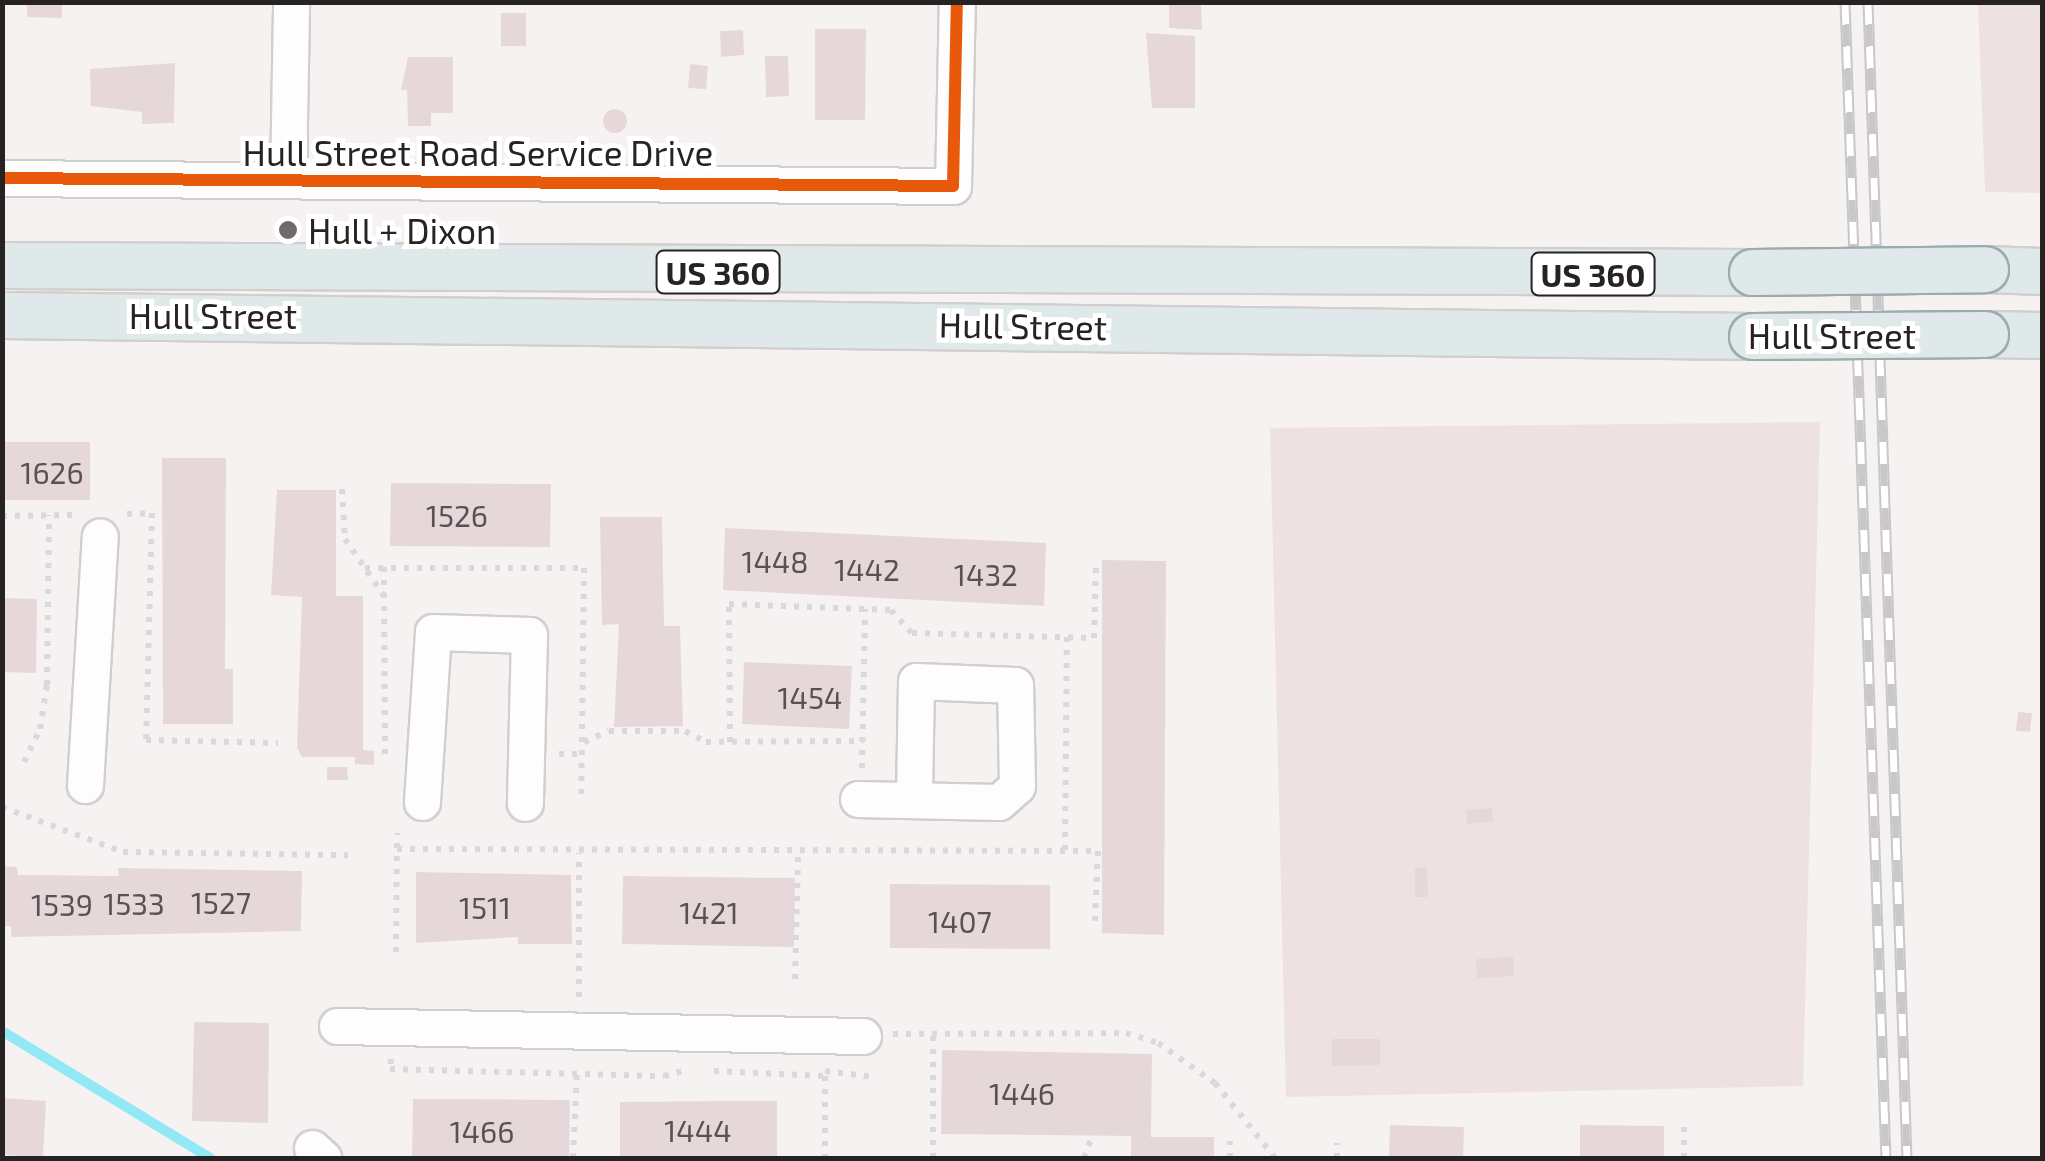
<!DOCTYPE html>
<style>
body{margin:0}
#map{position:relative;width:2045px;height:1161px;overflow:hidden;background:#f7f2f2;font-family:"Exo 2",sans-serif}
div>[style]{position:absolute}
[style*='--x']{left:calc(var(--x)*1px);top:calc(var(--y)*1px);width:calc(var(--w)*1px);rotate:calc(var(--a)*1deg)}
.built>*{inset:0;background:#eee1e2}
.stream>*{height:10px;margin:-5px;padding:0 5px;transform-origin:5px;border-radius:5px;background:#92e8f5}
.building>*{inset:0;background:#e6d8da}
.round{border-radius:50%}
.path>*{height:6px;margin-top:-3px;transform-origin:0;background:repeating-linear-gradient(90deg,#dad8d8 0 5px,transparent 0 13px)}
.roads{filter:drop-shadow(2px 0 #d2cece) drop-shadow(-2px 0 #d2cece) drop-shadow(0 2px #d2cece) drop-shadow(0 -2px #d2cece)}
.minor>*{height:35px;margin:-17.5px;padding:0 17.5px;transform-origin:17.5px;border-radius:17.5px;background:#fefdfd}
.major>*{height:45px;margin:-22.5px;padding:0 22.5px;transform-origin:22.5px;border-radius:22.5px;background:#dfe9ea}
.rail>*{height:11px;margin-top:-5.5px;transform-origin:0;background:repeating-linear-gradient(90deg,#fff 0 22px,#c9c8c8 0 44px);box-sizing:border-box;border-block:2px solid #c9c8c8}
.bridges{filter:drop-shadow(2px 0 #9cacae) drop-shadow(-2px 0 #9cacae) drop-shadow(0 2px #9cacae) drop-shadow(0 -2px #9cacae)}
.major-bridge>*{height:45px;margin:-22.5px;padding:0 22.5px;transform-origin:22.5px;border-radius:22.5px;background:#dfe9ea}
.cycleway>*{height:12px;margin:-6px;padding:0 6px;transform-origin:6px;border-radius:6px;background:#e8590c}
.dots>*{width:28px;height:28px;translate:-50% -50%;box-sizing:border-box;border:5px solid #fff;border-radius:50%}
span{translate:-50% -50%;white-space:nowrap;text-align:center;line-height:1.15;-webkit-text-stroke:10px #fff;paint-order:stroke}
.number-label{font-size:30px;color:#595253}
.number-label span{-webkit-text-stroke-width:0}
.shield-label span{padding:2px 8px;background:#fff;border:2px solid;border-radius:8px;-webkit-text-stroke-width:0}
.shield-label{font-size:32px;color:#272323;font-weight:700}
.street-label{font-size:35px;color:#272323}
.poi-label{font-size:35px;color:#272323}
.left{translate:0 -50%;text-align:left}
.frame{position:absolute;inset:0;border:5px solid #272323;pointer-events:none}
</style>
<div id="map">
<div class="built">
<div style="clip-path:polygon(1978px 3px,2042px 3px,2042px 193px,1985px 192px)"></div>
<div style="clip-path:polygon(1820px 422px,1803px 1086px,1286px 1097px,1270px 428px)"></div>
</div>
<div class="stream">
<div style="--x:2;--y:1031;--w:244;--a:31.4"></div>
</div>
<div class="building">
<div style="clip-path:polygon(27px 2px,62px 2px,62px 18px,27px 17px)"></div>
<div style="clip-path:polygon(1169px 2px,1201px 2px,1202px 30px,1169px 28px)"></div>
<div style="clip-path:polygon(501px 13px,526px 13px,526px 46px,501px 46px)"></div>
<div style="clip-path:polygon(815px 29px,866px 29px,865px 120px,815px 120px)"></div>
<div style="clip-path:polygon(743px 30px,744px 55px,721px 57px,720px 31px)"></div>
<div style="clip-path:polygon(1146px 33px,1195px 36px,1195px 108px,1152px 108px)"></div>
<div style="clip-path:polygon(765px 56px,788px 56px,789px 96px,766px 97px)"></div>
<div style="clip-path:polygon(408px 57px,453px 57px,453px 113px,431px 113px,431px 126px,408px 126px,407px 90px,401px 90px)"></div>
<div style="clip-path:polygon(175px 63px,174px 123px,142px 124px,142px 112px,91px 106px,90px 69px)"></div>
<div style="clip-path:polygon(690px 64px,708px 66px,706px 89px,688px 88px)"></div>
<div class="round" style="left:603px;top:109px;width:24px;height:24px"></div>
<div style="clip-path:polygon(2px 442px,90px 442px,90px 500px,2px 500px)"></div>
<div style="clip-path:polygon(162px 458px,226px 458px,225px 669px,233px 669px,233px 724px,163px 724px)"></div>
<div style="clip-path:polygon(391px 483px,551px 484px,550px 547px,390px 546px)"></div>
<div style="clip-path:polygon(277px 490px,336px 490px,336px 596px,363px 596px,363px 750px,374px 751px,374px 765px,355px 764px,355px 757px,302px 757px,297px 748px,302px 597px,271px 595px)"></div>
<div style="clip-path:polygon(600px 517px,662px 517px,664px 626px,680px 626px,683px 726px,614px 727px,619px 624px,602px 625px)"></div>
<div style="clip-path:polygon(725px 528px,1046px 543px,1044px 606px,723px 590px)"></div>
<div style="clip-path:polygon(1102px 560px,1166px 561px,1164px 935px,1102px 933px)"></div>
<div style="clip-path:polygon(2px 598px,37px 599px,36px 673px,2px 672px)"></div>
<div style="clip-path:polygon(744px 662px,852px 666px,849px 729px,742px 724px)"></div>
<div style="clip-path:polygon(2018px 712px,2032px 713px,2030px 732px,2016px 731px)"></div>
<div style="clip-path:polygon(327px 767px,347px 767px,348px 780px,327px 780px)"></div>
<div style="clip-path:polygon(1492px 808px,1493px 821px,1467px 824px,1466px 810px)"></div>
<div style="clip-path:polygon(2px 866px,17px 867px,18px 875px,119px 876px,118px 868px,302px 871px,301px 931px,11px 937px,11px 926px,2px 926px)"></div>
<div style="clip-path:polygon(1415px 868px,1427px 868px,1428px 897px,1415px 897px)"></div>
<div style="clip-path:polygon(416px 872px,571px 875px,572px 944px,518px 944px,518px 937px,416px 943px)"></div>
<div style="clip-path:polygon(623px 876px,795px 878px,794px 947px,622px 944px)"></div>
<div style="clip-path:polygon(890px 884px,1050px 885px,1050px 949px,890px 948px)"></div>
<div style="clip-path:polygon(1513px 957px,1514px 976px,1477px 978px,1476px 959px)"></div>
<div style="clip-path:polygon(194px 1022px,269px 1023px,268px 1123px,192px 1121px)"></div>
<div style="clip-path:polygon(1332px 1039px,1380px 1039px,1380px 1065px,1332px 1066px)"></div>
<div style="clip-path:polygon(942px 1050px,1152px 1054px,1151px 1137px,1214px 1137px,1214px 1158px,1131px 1158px,1131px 1136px,941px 1134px)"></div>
<div style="clip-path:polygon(2px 1098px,46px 1101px,43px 1157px,2px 1155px)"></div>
<div style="clip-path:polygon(413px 1099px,570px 1100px,569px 1158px,412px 1158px)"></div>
<div style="clip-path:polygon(724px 1101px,777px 1101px,777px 1158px,620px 1158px,620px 1102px)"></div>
<div style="clip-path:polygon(1390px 1125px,1464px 1127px,1463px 1158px,1389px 1158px)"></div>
<div style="clip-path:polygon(1580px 1125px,1664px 1126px,1664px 1158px,1580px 1158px)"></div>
</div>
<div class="path">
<div style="--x:342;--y:489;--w:50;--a:86.6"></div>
<div style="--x:345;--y:539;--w:69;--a:55.6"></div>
<div style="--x:127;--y:514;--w:25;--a:-2"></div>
<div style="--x:152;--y:513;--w:227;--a:91.5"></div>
<div style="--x:146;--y:740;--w:132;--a:1.3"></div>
<div style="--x:2;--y:516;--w:72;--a:-0.8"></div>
<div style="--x:384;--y:567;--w:194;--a:89.7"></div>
<div style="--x:365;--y:568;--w:219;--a:0"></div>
<div style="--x:584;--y:568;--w:234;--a:90.7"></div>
<div style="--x:584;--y:742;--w:27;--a:-24"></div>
<div style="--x:609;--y:731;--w:76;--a:0"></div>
<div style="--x:685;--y:731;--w:24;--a:28"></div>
<div style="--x:706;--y:742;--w:157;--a:-0.4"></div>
<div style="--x:730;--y:742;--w:138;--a:-90.4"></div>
<div style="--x:729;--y:604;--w:162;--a:2.1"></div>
<div style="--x:891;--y:610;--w:31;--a:48"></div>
<div style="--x:912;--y:633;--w:182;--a:1.6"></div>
<div style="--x:1094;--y:638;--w:77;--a:-88.5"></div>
<div style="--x:559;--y:754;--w:24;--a:0"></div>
<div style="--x:24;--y:762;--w:37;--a:-64"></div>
<div style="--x:40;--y:729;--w:45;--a:-81"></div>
<div style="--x:47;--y:685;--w:170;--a:-89.3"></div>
<div style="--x:862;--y:768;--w:159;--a:-88.9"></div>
<div style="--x:2;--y:807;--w:129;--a:20.4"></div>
<div style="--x:123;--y:852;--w:225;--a:0.8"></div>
<div style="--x:397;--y:849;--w:701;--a:0.16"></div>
<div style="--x:1098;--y:851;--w:70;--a:92.5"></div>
<div style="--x:1065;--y:850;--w:213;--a:-89.5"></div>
<div style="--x:396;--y:952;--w:119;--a:-89.5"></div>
<div style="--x:795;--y:979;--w:126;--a:-88.6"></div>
<div style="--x:579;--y:997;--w:144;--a:-90"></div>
<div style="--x:893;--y:1034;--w:233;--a:-0.2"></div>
<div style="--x:1126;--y:1033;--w:34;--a:17"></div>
<div style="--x:1158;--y:1043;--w:70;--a:35.1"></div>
<div style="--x:1215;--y:1083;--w:96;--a:51.3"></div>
<div style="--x:391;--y:1059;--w:10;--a:96"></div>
<div style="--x:390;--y:1069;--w:274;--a:1.5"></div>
<div style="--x:664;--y:1076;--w:24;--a:-15"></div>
<div style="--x:714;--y:1071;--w:111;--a:2.6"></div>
<div style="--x:825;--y:1076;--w:82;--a:90"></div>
<div style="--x:825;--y:1071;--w:49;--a:7"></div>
<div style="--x:1684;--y:1127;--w:31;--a:90"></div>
<div style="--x:573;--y:1158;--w:89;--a:-87.4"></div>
<div style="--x:933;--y:1158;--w:122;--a:-90"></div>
<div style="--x:1084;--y:1158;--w:23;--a:-70"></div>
<div style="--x:1230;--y:1158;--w:17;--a:-90"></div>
<div style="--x:1337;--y:1158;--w:15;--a:-90"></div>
</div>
<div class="roads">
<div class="minor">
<div style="--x:2;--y:178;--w:951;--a:0.48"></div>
<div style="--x:953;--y:186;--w:184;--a:-88.8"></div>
<div style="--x:288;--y:180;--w:178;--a:-89"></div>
<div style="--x:85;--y:785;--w:249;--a:-86.6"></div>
<div style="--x:858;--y:799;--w:141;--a:1.2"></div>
<div style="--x:999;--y:802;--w:24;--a:-42"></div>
<div style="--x:1017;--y:786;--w:101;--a:-91.1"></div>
<div style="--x:1015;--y:685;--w:99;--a:-177.7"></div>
<div style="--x:916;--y:681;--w:117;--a:91"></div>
<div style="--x:422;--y:802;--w:170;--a:-86.3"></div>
<div style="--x:433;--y:632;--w:96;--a:1.8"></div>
<div style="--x:529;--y:635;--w:168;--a:91.4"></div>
<div style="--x:337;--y:1026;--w:526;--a:1.09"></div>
<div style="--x:312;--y:1148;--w:15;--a:42"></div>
</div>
<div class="major">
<div style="--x:2;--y:265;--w:1750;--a:0.23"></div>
<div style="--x:1985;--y:269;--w:57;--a:2"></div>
<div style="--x:2;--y:315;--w:1750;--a:0.69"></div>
<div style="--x:1985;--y:334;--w:57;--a:1"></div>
</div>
</div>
<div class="rail">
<div style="--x:1845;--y:2;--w:1157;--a:87.97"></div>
<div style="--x:1868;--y:2;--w:1157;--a:88.07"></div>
</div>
<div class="bridges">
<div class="major-bridge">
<div style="--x:1752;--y:272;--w:233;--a:-0.7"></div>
<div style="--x:1752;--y:336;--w:233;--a:-0.5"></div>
</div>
</div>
<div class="cycleway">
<div style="--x:2;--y:178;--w:951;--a:0.48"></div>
<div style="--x:953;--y:186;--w:184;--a:-88.8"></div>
</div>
<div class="dots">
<div style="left:288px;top:230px;background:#706b6b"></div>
</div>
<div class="number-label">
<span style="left:52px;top:472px">1626</span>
<span style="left:457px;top:515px">1526</span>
<span style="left:775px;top:561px">1448</span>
<span style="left:867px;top:569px">1442</span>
<span style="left:986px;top:574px">1432</span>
<span style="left:810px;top:697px">1454</span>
<span style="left:221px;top:902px">1527</span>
<span style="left:134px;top:903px">1533</span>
<span style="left:62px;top:904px">1539</span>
<span style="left:485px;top:907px">1511</span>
<span style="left:709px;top:912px">1421</span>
<span style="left:960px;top:921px">1407</span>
<span style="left:1022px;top:1093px">1446</span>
<span style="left:698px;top:1130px">1444</span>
<span style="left:482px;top:1131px">1466</span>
</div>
<div class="shield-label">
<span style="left:718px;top:272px">US 360</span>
<span style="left:1593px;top:274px">US 360</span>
</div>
<div class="street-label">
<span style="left:478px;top:152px">Hull Street Road Service Drive</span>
<span style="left:213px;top:315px">Hull Street</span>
<span style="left:1023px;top:325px;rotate:1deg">Hull Street</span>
<span style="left:1832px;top:335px">Hull Street</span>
</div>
<div class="poi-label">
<span class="left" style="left:308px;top:230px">Hull + Dixon</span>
</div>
<div class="frame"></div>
</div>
